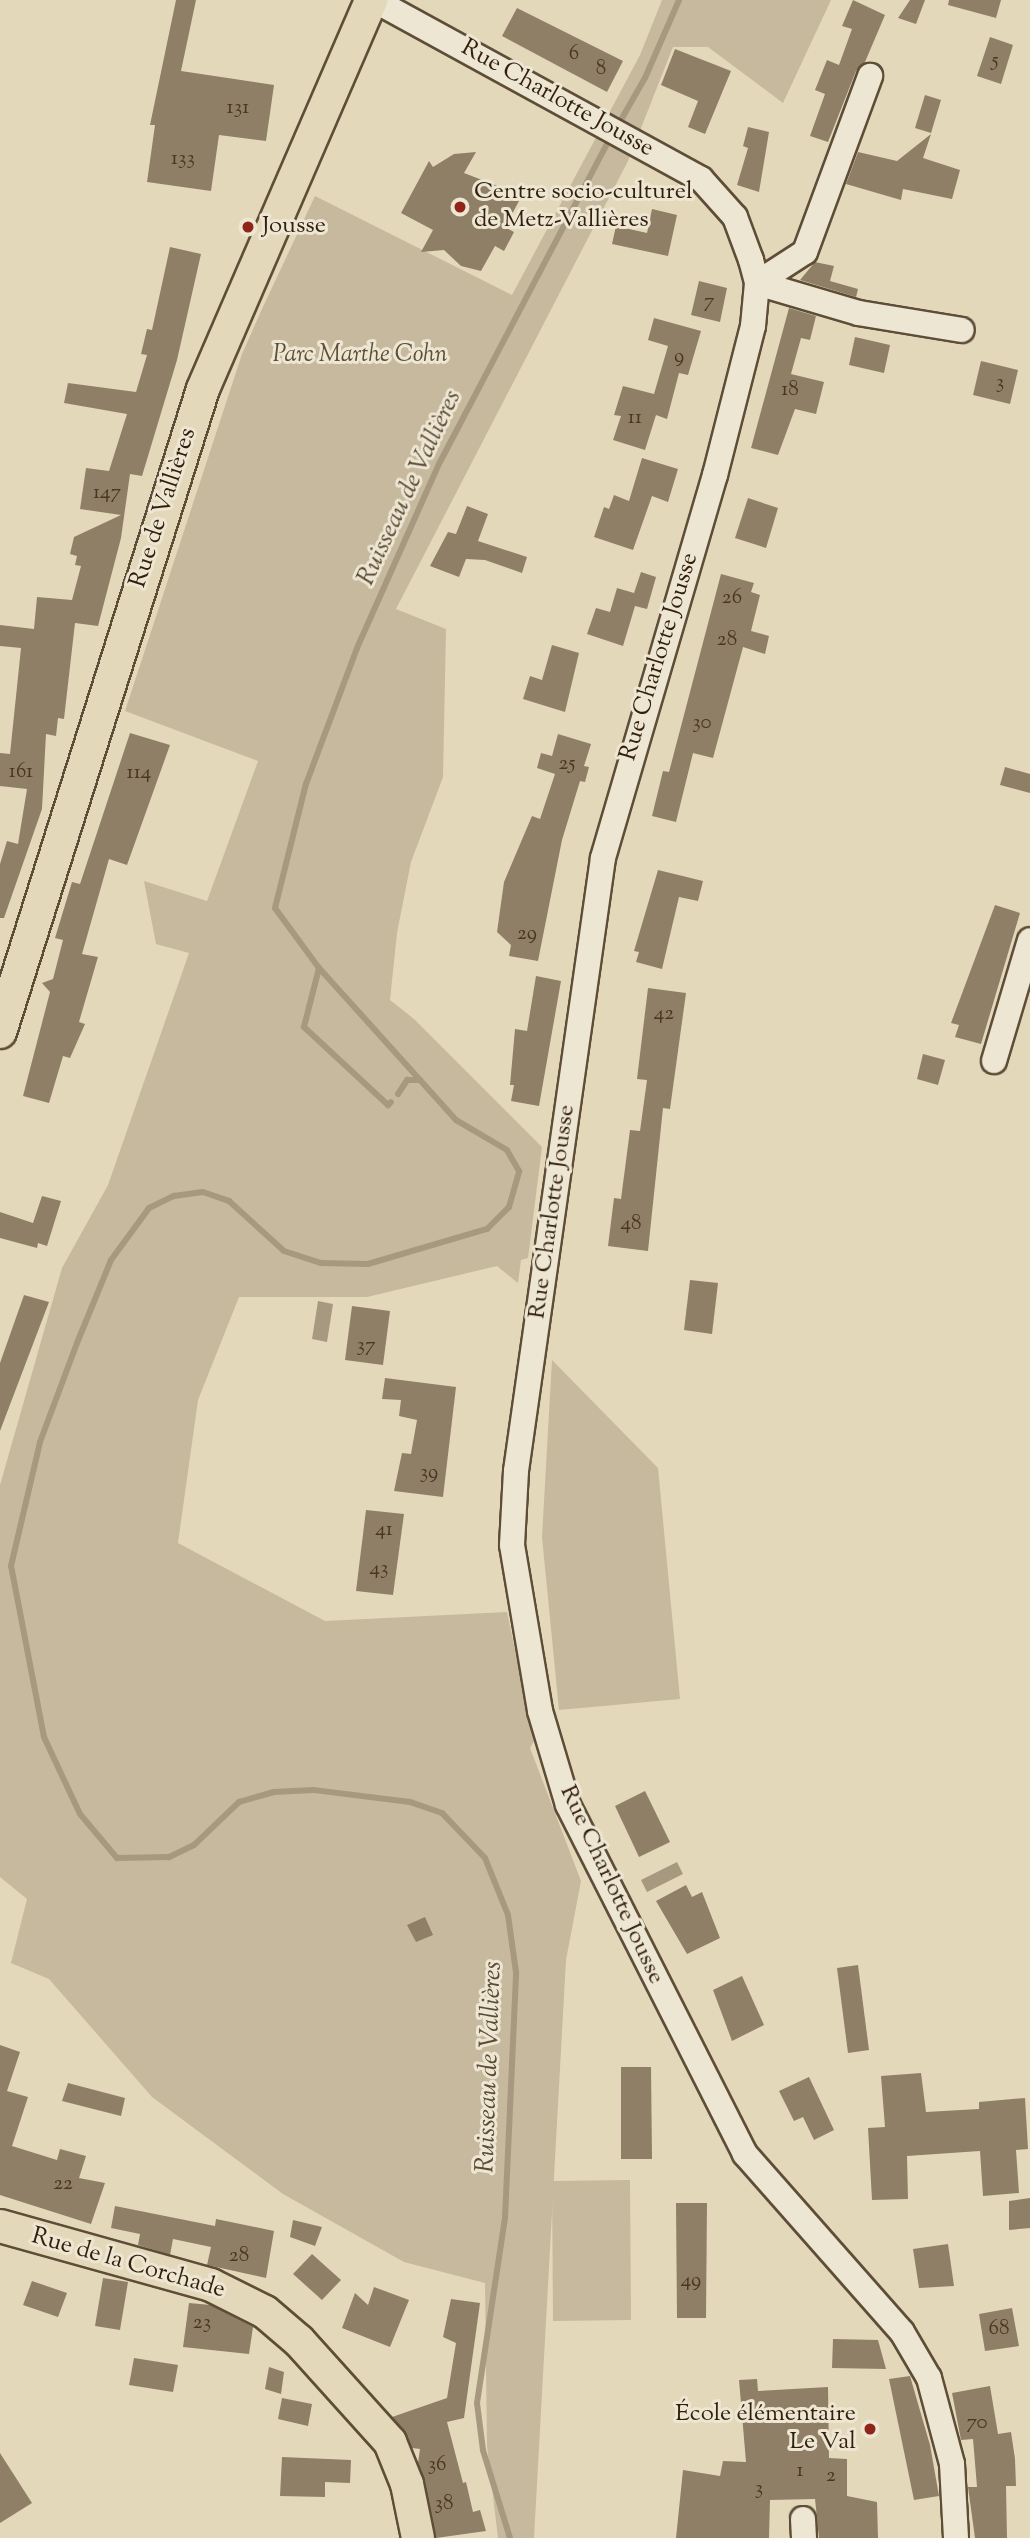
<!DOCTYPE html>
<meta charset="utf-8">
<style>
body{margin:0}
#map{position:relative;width:1030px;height:2538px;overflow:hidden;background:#e4d8bb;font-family:"Sorts Mill Goudy",serif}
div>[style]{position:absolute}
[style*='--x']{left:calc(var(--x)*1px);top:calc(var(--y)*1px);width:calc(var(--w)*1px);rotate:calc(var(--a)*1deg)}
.green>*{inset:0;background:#c6b99d}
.water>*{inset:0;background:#a7997f}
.stream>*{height:6px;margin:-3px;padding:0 3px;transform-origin:3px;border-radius:3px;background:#a7997f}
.building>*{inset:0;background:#8f7f67}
.roads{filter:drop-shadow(2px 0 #5e4d37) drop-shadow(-2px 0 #5e4d37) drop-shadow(0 2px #5e4d37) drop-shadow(0 -2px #5e4d37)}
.minor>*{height:24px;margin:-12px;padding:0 12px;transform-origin:12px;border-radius:12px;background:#ede6d3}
.major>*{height:32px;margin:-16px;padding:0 16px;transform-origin:16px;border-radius:16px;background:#e4d8bb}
.dots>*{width:19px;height:19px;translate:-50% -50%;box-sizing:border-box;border:4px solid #ede6d3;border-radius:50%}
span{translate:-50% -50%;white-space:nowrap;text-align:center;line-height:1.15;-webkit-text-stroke:6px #ede6d3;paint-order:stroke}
.number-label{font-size:21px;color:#493722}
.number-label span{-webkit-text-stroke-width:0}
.street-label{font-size:24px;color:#321f0b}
.poi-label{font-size:24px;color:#321f0b}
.left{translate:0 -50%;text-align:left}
.right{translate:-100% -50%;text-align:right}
.park-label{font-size:24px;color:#5e4d37;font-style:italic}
.water-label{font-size:26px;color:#5b4a34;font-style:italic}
</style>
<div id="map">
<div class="green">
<div style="clip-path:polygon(662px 0,831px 0,783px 103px,708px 47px,673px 47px,628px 161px,396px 609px,446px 629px,443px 777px,411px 862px,397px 933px,390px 1000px,414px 1019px,542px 1147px,528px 1258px,521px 1260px,518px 1283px,497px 1266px,367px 1297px,239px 1297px,198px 1400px,178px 1543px,325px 1621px,507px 1612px,534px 1741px,530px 1748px,581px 1881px,566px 1960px,534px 2538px,498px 2538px,487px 2446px,485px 2283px,404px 2262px,283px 2194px,152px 2097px,49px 1979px,11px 1963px,27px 1899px,0 1877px,0 1485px,62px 1268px,108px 1185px,189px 953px,156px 944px,144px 881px,207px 901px,258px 761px,125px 711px,242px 354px,262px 309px,315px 196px,512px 295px,640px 55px)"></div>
<div style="clip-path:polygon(552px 1360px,658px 1468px,680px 1699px,559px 1710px,542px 1537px)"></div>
<div style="clip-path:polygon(630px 2180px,631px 2320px,553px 2321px,552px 2181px)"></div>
</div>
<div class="water">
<div style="clip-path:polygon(318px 1301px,333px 1304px,327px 1342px,312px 1339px)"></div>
<div style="clip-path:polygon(677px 1862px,683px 1874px,647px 1892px,641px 1880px)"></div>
</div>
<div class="stream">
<div style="--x:617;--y:127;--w:56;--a:-60.3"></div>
<div style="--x:645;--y:78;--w:85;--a:-66.4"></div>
<div style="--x:319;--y:968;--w:61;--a:104.3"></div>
<div style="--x:304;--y:1027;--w:115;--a:42.9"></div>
<div style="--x:388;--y:1105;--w:4;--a:-45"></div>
<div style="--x:398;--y:1094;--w:17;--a:-57"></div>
<div style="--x:407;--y:1080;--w:13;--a:0"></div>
<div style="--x:510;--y:2538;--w:92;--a:-107.1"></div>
<div style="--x:483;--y:2450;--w:47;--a:-97.3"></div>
<div style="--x:477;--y:2403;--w:187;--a:-81.4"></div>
<div style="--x:505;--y:2218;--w:246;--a:-87.4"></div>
<div style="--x:516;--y:1972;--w:58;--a:-98"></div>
<div style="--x:508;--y:1915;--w:61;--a:-112"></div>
<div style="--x:485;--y:1858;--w:62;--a:-133.7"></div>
<div style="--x:442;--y:1813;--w:34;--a:-161"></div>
<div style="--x:410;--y:1802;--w:98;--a:-172.9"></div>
<div style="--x:313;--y:1790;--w:39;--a:177"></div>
<div style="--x:274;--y:1792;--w:36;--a:164"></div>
<div style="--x:239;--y:1802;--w:62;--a:136.3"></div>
<div style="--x:194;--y:1845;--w:28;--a:154"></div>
<div style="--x:169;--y:1857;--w:52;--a:178.9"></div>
<div style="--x:117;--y:1858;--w:57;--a:-130.1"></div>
<div style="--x:80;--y:1814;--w:85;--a:-115.1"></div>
<div style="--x:44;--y:1737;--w:174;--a:-100.9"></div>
<div style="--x:11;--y:1566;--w:127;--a:-76.8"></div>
<div style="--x:40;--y:1442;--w:106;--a:-69.5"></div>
<div style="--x:77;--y:1343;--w:90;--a:-67.7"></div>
<div style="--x:111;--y:1260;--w:64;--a:-53.8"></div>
<div style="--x:149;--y:1208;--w:28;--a:-26"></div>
<div style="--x:174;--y:1196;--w:29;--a:-8"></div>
<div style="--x:203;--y:1192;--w:28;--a:19"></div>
<div style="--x:229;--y:1201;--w:74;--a:42.3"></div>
<div style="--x:284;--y:1251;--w:39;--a:18"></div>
<div style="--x:321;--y:1263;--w:47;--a:1.2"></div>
<div style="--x:368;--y:1264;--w:124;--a:-16.4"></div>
<div style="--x:487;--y:1229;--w:31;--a:-45"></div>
<div style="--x:509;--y:1207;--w:37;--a:-74"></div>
<div style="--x:519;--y:1171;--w:24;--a:-120"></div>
<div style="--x:507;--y:1150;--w:59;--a:-149.5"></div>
<div style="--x:456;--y:1120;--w:205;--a:-132"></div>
<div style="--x:319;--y:968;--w:74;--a:-126.3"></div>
<div style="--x:275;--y:908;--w:128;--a:-76"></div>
<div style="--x:306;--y:784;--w:145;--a:-69.4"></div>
<div style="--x:357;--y:648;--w:204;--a:-66"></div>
<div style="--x:440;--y:462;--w:368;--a:-62.3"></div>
</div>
<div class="building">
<div style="clip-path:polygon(176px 0,196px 0,181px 71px,274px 85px,266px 141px,219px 135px,211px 191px,147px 182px,155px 125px,150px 125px)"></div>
<div style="clip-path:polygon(853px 0,885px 15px,865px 62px,856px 71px,828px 142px,810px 136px,825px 94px,815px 90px,827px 60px,839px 65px,852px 29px,842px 26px)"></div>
<div style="clip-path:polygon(910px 0,925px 0,916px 24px,898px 18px)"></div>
<div style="clip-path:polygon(949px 0,1001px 0,996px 18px,948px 5px)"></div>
<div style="clip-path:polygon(517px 8px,623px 61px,607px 92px,502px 36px)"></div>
<div style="clip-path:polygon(990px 37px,1013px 45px,1001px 84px,977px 76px)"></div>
<div style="clip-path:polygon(675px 49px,731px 71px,705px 134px,688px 127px,698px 101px,661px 85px)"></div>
<div style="clip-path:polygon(925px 95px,941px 100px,931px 133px,915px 128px)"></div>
<div style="clip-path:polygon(748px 127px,769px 132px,759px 192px,737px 185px,748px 148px,743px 146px)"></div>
<div style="clip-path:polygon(931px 134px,923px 158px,960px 170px,952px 199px,903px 189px,901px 200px,846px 184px,858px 152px,897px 161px)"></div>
<div style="clip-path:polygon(476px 152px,464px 173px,503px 188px,519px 201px,505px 227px,514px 232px,504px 251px,495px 246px,481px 271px,461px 266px,444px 250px,421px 252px,433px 230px,401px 213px,429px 161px,433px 167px,454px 154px)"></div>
<div style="clip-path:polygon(652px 209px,677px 215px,668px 256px,612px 244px,616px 226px,647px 233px)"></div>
<div style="clip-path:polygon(170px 247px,201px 254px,177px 360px,142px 476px,130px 474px,121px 538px,98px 626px,75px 623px,64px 719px,58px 718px,56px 736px,46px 734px,42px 809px,4px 918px,0 918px,0 864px,7px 841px,18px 844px,27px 789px,0 786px,0 753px,10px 754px,21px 648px,0 646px,0 625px,34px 629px,37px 597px,72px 600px,81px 566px,75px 565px,77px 556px,70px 554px,74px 537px,121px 515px,80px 509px,86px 468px,109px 471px,127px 414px,64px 403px,68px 383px,136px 392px,147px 355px,141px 354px,147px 329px,152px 330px)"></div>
<div style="clip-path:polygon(815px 262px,834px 266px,830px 281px,858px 289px,856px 297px,800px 280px)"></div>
<div style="clip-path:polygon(699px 281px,727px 288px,720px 322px,691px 315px)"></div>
<div style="clip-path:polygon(789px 308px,816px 316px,810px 340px,801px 338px,791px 374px,824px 382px,816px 414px,795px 409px,778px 455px,751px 448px)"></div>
<div style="clip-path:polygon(654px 318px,701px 331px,688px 375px,679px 373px,667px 419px,656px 415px,645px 450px,613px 440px,621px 416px,614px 415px,623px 386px,654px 394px,668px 346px,648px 340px)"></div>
<div style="clip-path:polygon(855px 337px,890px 345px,884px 373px,849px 365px)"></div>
<div style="clip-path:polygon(981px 361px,1018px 370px,1010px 404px,973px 395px)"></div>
<div style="clip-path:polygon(642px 458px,678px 469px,668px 502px,652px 496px,633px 550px,594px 537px,604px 507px,609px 509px,614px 495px,629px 501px)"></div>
<div style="clip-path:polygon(748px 498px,778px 508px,766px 548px,735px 538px)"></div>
<div style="clip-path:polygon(467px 506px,488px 514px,478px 541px,527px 557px,522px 573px,485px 560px,466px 559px,459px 577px,430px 566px,448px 532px,456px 534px)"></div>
<div style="clip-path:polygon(641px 572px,656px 577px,647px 609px,635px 606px,623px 646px,587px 634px,596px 608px,610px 612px,617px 588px,634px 593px)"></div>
<div style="clip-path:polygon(721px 574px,754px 583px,751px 592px,760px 595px,751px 631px,769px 636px,765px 654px,743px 647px,713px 758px,693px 753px,676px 822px,652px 816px,663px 771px,669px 772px)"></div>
<div style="clip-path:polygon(552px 645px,579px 653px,565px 712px,523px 699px,530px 676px,542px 680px)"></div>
<div style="clip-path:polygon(130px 733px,170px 745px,127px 865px,109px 859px,82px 954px,98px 957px,79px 1022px,85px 1024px,70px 1058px,63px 1056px,49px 1103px,23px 1096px,50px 992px,42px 983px,53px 979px,63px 940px,55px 938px,72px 882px,80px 884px)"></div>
<div style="clip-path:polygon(558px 734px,591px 744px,584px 766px,589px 767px,585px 782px,580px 781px,562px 840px,538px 961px,509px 956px,511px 945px,497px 932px,504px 882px,532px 816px,540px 819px,555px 774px,537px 768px,541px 753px,552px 756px)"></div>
<div style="clip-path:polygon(1005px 767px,1030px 774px,1030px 793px,1000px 785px)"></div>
<div style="clip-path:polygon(658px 870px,703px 881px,698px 901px,679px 897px,662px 969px,636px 962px,639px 952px,634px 951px)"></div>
<div style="clip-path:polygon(995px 905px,1020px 913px,981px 1044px,955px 1037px,959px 1025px,951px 1023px)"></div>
<div style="clip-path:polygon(536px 976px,561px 981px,539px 1106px,511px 1101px,514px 1085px,510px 1085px,515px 1029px,527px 1031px)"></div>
<div style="clip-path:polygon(648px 988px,686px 993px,670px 1109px,663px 1108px,648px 1251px,608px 1246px,614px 1198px,621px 1199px,630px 1130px,640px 1131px,647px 1080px,637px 1079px)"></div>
<div style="clip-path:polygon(923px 1054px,945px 1060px,938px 1085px,917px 1079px)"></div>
<div style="clip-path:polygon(42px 1196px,61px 1201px,47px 1246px,38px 1243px,37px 1248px,0 1238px,0 1212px,33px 1223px)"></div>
<div style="clip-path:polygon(690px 1280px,718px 1283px,712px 1334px,684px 1330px)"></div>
<div style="clip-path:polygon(24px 1295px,49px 1302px,0 1431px,0 1363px)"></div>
<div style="clip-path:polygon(352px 1306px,390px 1311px,383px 1365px,345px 1360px)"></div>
<div style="clip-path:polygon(385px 1378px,456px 1387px,443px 1497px,394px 1491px,402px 1453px,411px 1454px,417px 1420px,399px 1416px,401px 1400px,382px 1399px)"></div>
<div style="clip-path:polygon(366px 1510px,404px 1514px,393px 1595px,356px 1591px)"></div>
<div style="clip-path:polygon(645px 1791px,670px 1842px,639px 1857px,615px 1806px)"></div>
<div style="clip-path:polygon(686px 1885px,692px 1897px,702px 1892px,720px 1938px,687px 1954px,656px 1901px)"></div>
<div style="clip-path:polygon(425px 1917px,433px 1935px,416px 1942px,407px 1925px)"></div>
<div style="clip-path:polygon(858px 1965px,869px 2050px,848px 2053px,837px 1968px)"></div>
<div style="clip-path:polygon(742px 1976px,764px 2025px,732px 2041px,713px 1990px)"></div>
<div style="clip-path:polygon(0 2045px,20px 2052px,7px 2091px,28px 2097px,12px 2146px,57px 2160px,60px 2149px,86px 2156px,79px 2178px,105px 2183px,91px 2224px,0 2195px)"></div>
<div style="clip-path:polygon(621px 2067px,651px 2067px,652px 2159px,621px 2159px)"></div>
<div style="clip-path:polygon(921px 2073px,926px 2112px,979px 2109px,979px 2102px,1025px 2098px,1028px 2149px,1016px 2150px,1019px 2193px,983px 2196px,980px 2151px,907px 2156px,908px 2199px,872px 2200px,868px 2128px,885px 2127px,881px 2076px)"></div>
<div style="clip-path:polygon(809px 2077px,834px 2130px,814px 2140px,803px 2117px,794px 2121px,779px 2091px)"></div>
<div style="clip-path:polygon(68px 2083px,125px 2098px,121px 2116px,62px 2101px)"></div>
<div style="clip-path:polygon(1030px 2198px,1030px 2228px,1009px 2230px,1009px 2201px)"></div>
<div style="clip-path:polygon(676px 2203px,707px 2203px,706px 2318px,677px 2318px)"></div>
<div style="clip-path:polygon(115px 2206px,215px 2226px,216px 2219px,274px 2231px,266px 2278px,207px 2265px,211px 2247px,173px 2239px,170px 2255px,138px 2245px,140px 2234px,111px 2228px)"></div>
<div style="clip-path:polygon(293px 2220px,322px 2227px,315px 2246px,290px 2237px)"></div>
<div style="clip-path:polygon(948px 2244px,954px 2286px,919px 2288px,913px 2249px)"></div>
<div style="clip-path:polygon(312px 2254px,341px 2280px,322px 2300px,293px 2274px)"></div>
<div style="clip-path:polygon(103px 2278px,128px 2282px,120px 2330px,95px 2326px)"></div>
<div style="clip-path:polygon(32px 2281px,67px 2293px,58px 2317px,23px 2305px)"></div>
<div style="clip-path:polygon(374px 2287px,409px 2300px,390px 2347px,342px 2328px,355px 2293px,368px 2305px)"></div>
<div style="clip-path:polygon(451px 2299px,480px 2303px,464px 2418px,447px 2422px,463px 2483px,466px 2482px,473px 2512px,480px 2510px,486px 2531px,436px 2538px,418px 2463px,420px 2449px,412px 2448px,392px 2417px,447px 2398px,456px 2343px,443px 2337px)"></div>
<div style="clip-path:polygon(189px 2303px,211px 2305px,253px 2327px,249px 2354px,183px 2347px)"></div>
<div style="clip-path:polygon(1012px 2308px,1019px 2346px,985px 2351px,979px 2314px)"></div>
<div style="clip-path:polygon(833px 2339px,878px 2340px,886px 2369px,832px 2368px)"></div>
<div style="clip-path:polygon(134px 2358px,178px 2365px,173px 2392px,129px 2385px)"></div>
<div style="clip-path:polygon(269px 2367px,284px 2372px,281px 2394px,265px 2389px)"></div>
<div style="clip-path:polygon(910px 2376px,930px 2445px,939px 2496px,914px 2500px,889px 2379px)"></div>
<div style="clip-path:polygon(757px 2379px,758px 2391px,828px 2387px,829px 2458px,847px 2459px,847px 2496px,877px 2502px,878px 2538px,819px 2538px,815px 2499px,770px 2500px,769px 2538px,676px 2538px,683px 2470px,720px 2476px,723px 2461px,746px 2462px,739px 2380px)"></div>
<div style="clip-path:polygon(990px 2386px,998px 2434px,1011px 2432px,1015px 2459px,1016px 2486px,1006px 2486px,1007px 2538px,975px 2538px,968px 2487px,977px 2487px,973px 2439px,961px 2440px,952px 2393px)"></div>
<div style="clip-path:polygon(282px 2398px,312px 2404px,308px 2426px,278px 2419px)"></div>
<div style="clip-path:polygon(0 2453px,32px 2503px,0 2523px)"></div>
<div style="clip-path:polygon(282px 2457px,351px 2460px,350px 2483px,325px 2482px,325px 2497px,280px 2496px)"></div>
</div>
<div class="roads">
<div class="minor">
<div style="--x:374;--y:0;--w:373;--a:28.7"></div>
<div style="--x:701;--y:179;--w:51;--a:48.2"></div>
<div style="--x:735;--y:217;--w:46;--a:69.6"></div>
<div style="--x:751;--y:260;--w:24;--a:75"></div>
<div style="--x:757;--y:283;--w:43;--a:95.3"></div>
<div style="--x:753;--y:326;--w:154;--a:104.3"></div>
<div style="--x:715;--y:475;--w:399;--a:106.3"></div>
<div style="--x:603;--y:858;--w:619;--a:98.08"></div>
<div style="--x:516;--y:1471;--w:74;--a:93.1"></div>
<div style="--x:512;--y:1545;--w:168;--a:80.4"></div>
<div style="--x:540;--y:1711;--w:98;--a:73.4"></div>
<div style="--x:568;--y:1805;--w:391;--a:63.1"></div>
<div style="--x:745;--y:2154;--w:237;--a:48.6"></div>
<div style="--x:902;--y:2332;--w:53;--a:59.6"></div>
<div style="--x:929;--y:2378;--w:89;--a:75"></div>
<div style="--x:952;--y:2464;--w:74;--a:86.9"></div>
<div style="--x:757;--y:283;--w:57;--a:-32.9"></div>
<div style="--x:805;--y:252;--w:188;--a:-69.7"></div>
<div style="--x:757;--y:283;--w:106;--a:16.4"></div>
<div style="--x:859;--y:313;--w:104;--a:9.4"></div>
<div style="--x:994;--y:1061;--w:126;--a:-73.4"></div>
<div style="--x:803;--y:2519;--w:19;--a:87"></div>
</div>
<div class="major">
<div style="--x:0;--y:1032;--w:674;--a:-72.48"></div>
<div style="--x:203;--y:389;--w:424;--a:-66.6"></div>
<div style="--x:0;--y:2226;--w:219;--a:15.6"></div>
<div style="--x:211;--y:2285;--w:60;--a:26.6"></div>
<div style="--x:265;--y:2312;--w:45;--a:40.5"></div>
<div style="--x:299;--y:2341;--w:136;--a:48"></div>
<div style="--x:390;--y:2442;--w:45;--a:68"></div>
<div style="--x:407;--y:2484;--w:55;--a:78.5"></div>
</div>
</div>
<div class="dots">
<div style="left:460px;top:207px;background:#8f2418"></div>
<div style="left:248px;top:227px;background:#8f2418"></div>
<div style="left:870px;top:2429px;background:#8f2418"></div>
</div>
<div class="number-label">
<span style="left:574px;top:54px">6</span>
<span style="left:995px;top:61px">5</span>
<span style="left:601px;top:69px">8</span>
<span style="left:238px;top:108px">131</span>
<span style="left:183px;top:159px">133</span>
<span style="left:709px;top:302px">7</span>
<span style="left:679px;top:357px">9</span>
<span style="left:1000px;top:383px">3</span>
<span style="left:790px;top:390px">18</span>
<span style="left:635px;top:418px">11</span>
<span style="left:107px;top:493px">147</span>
<span style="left:732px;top:598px">26</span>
<span style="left:727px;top:640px">28</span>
<span style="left:702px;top:723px">30</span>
<span style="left:567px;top:764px">25</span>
<span style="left:21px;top:772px">161</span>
<span style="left:139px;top:773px">114</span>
<span style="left:527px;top:934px">29</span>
<span style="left:664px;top:1014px">42</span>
<span style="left:631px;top:1224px">48</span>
<span style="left:366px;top:1346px">37</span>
<span style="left:429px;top:1473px">39</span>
<span style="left:384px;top:1530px">41</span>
<span style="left:379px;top:1569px">43</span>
<span style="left:63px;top:2184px">22</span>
<span style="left:239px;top:2256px">28</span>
<span style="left:691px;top:2281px">49</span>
<span style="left:202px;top:2323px">23</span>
<span style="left:999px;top:2329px">68</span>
<span style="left:977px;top:2423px">70</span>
<span style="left:437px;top:2465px">36</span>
<span style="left:800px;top:2471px">1</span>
<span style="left:831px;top:2476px">2</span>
<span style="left:759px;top:2489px">3</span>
<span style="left:444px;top:2504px">38</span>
</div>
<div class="street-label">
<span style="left:557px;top:99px;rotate:29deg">Rue Charlotte Jousse</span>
<span style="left:164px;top:508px;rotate:-72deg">Rue de Vallières</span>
<span style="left:660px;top:657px;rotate:-73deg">Rue Charlotte Jousse</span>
<span style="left:553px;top:1212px;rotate:-82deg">Rue Charlotte Jousse</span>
<span style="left:611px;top:1885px;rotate:65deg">Rue Charlotte Jousse</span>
<span style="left:128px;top:2264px;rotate:16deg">Rue de la Corchade</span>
</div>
<div class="poi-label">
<span class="left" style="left:474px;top:207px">Centre socio-culturel<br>de Metz-Vallières</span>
<span class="left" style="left:262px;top:227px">Jousse</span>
<span class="right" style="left:856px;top:2429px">École élémentaire<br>Le Val</span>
</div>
<div class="park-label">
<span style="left:360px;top:356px">Parc Marthe Cohn</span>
</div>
<div class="water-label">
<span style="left:410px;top:488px;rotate:-65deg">Ruisseau de Vallières</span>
<span style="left:490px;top:2067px;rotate:-88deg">Ruisseau de Vallières</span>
</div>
</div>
